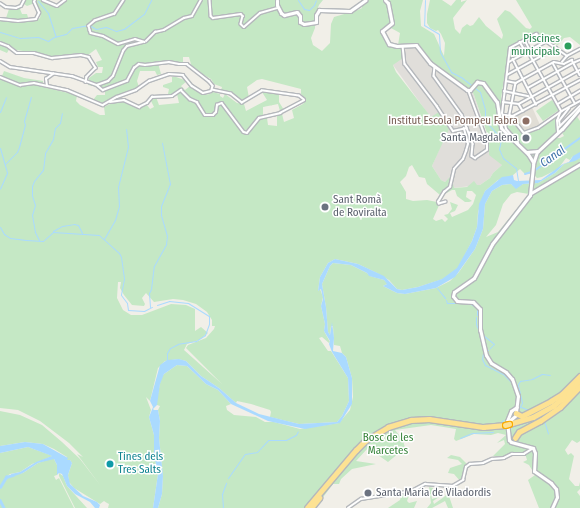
<!DOCTYPE html>
<meta charset="utf-8">
<style>
body{margin:0}
#map{position:relative;width:580px;height:508px;overflow:hidden;background:#f1efe8;font-family:"Fira Sans Condensed",sans-serif}
div>[style]{position:absolute}
[style*='--x']{left:calc(var(--x)*1px);top:calc(var(--y)*1px);width:calc(var(--w)*1px);rotate:calc(var(--a)*1deg)}
.industrial>*{inset:0;background:#e0deda}
.education>*{inset:0;background:#e1ded6}
.green>*{inset:0;background:#c5e8c5}
.water>*{inset:0;background:#aadaff}
.stream>*{height:1px;margin:-0.5px;padding:0 0.5px;transform-origin:0.5px;border-radius:0.5px;background:#aadaff}
.canal>*{height:2px;margin:-1px;padding:0 1px;transform-origin:1px;border-radius:1px;background:#aadaff}
.river>*{height:2.5px;margin:-1.25px;padding:0 1.25px;transform-origin:1.25px;border-radius:1.25px;background:#aadaff}
.roads{filter:drop-shadow(1px 0 #b5b8bc) drop-shadow(-1px 0 #b5b8bc) drop-shadow(0 1px #b5b8bc) drop-shadow(0 -1px #b5b8bc)}
.street>*{height:1.5px;margin:-0.75px;padding:0 0.75px;transform-origin:0.75px;border-radius:0.75px;background:#fff}
.secondary>*{height:3px;margin:-1.5px;padding:0 1.5px;transform-origin:1.5px;border-radius:1.5px;background:#fff}
.highway>*{height:4.5px;margin:-2.25px;padding:0 2.25px;transform-origin:2.25px;border-radius:2.25px;background:#fde293}
.bridges{filter:drop-shadow(1px 0 #f9ab00) drop-shadow(-1px 0 #f9ab00) drop-shadow(0 1px #f9ab00) drop-shadow(0 -1px #f9ab00)}
.highway-bridge>*{height:4.5px;margin:-2.25px;padding:0 2.25px;transform-origin:2.25px;border-radius:2.25px;background:#fde293}
.dots>*{width:11px;height:11px;translate:-50% -50%;box-sizing:border-box;border:2px solid #fff;border-radius:50%}
span{translate:-50% -50%;white-space:nowrap;text-align:center;line-height:1.15;-webkit-text-stroke:3px #fff;paint-order:stroke}
.leisure-label{font-size:11px;color:#27864d}
.right{translate:-100% -50%;text-align:right}
.education-label{font-size:11px;color:#785e54}
.worship-label{font-size:11px;color:#5b616d}
.left{translate:0 -50%;text-align:left}
.park-label{font-size:11px;color:#348238}
.culture-label{font-size:11px;color:#0d838f}
.water-label{font-size:12px;color:#4174aa;font-style:italic}
</style>
<div id="map">
<div class="industrial">
<div style="clip-path:polygon(409px 46px,417px 46px,421px 53px,472px 91px,474px 95px,490px 145px,502px 165px,493px 173px,490px 178px,480px 185px,453px 188px,452px 181px,449px 179px,445px 182px,441px 180px,432px 166px,448px 129px,431px 118px,393px 65px,398px 60px,401px 48px)"></div>
</div>
<div class="education">
<div style="clip-path:polygon(532px 107px,540px 125px,524px 132px,513px 118px)"></div>
</div>
<div class="green">
<div style="clip-path:polygon(evenodd,25px 0,45px 0,46px 3px,58px 8px,67px 0,323px 0,319px 5px,315px 15px,315px 28px,311px 38px,313px 45px,322px 51px,330px 43px,331px 24px,334px 17px,358px 10px,362px 8px,361px 0,423px 0,420px 11px,421px 26px,434px 34px,444px 56px,445px 43px,441px 34px,438px 30px,436px 31px,430px 28px,427px 23px,427px 14px,430px 0,442px 0,451px 6px,456px 0,461px 0,461px 2px,467px 0,453px 18px,455px 29px,460px 34px,462px 28px,467px 24px,470px 26px,473px 25px,479px 17px,486px 26px,502px 39px,503px 35px,497px 19px,505px 10px,510px 12px,526px 28px,530px 29px,532px 27px,516px 0,580px 0,580px 45px,570px 37px,564px 38px,558px 45px,555px 44px,536px 32px,509px 47px,501px 99px,503px 127px,519px 144px,519px 140px,507px 129px,505px 120px,506px 117px,509px 116px,525px 134px,538px 129px,559px 113px,556px 120px,557px 132px,554px 138px,560px 138px,564px 136px,561px 131px,576px 115px,580px 121px,580px 153px,572px 157px,570px 160px,566px 158px,558px 169px,542px 177px,537px 178px,533px 174px,525px 174px,520px 169px,512px 176px,498px 180px,491px 186px,485px 191px,478px 212px,477px 227px,472px 241px,458px 268px,443px 279px,418px 287px,402px 290px,397px 289px,389px 280px,377px 273px,358px 264px,335px 259px,328px 263px,320px 277px,318px 291px,320px 289px,323px 297px,321px 306px,325px 324px,324px 331px,330px 342px,329px 343px,322px 337px,319px 338px,328px 351px,331px 351px,348px 378px,349px 401px,342px 416px,337px 422px,299px 424px,270px 417px,271px 412px,270px 410px,251px 404px,237px 401px,236px 403px,219px 388px,201px 376px,186px 361px,178px 359px,165px 361px,158px 368px,150px 401px,146px 397px,151px 410px,149px 417px,154px 435px,154px 454px,158px 474px,153px 508px,108px 508px,109px 504px,107px 503px,104px 501px,100px 504px,74px 488px,69px 482px,68px 475px,72px 463px,70px 460px,66px 460px,67px 457px,54px 449px,43px 444px,25px 442px,0 446px,0 411px,20px 415px,42px 425px,62px 442px,80px 459px,100px 485px,77px 454px,83px 457px,69px 443px,40px 421px,18px 410px,0 408px,0 76px,2px 76px,4px 71px,24px 78px,43px 81px,43px 87px,77px 95px,76px 101px,80px 105px,100px 115px,105px 115px,104px 107px,112px 103px,124px 102px,138px 108px,147px 105px,150px 109px,154px 107px,151px 101px,156px 97px,159px 105px,179px 103px,177px 94px,174px 92px,171px 95px,168px 94px,169px 89px,163px 87px,163px 85px,172px 82px,172px 77px,176px 77px,187px 81px,181px 86px,185px 90px,190px 86px,202px 95px,210px 94px,213px 92px,220px 94px,220px 96px,223px 98px,225px 94px,237px 103px,244px 104px,246px 111px,267px 100px,262px 92px,279px 94px,279px 102px,284px 110px,280px 111px,278px 104px,263px 107px,263px 118px,267px 118px,268px 125px,277px 126px,277px 116px,282px 114px,284px 122px,294px 118px,292px 110px,303px 104px,306px 100px,301px 94px,301px 89px,262px 79px,257px 80px,247px 87px,249px 98px,241px 100px,229px 91px,221px 90px,222px 87px,214px 84px,211px 79px,192px 68px,189px 57px,183px 57px,183px 62px,181px 63px,169px 60px,158px 63px,161px 74px,157px 75px,155px 71px,140px 71px,137px 81px,139px 87px,100px 104px,93px 100px,97px 95px,105px 95px,105px 91px,97px 87px,88px 85px,89px 78px,96px 73px,102px 73px,103px 67px,98px 67px,96px 62px,102px 60px,96px 49px,88px 55px,77px 53px,54px 57px,44px 54px,16px 50px,11px 46px,7px 53px,0 50px,0 20px,5px 21px,9px 9px,20px 9px,22px 14px,27px 14px,29px 21px,35px 21px,40px 18px,41px 13px,35px 3px,27px 6px,24px 4px,25px 0,391px 28px,400px 33px,398px 45px,392px 43px,384px 34px,386px 29px,391px 28px,25px 0,409px 46px,417px 46px,425px 60px,431px 65px,466px 92px,472px 91px,474px 95px,489px 139px,489px 155px,502px 165px,493px 173px,490px 178px,480px 185px,477px 185px,474px 181px,467px 187px,454px 188px,452px 179px,450px 177px,445px 182px,441px 180px,432px 166px,449px 129px,439px 112px,431px 117px,396px 72px,393px 65px,403px 58px,401px 48px,409px 46px,25px 0,412px 165px,419px 177px,425px 178px,427px 184px,440px 195px,437px 202px,427px 200px,413px 201px,406px 199px,406px 192px,400px 182px,406px 176px,409px 167px,412px 165px,25px 0,452px 190px,455px 190px,457px 196px,465px 202px,469px 202px,472px 201px,466px 197px,467px 191px,472px 191px,476px 195px,473px 204px,468px 210px,452px 217px,450px 213px,455px 211px,458px 205px,450px 202px,452px 209px,448px 214px,444px 215px,448px 219px,445px 222px,442px 219px,436px 221px,433px 219px,440px 203px,439px 202px,443px 195px,452px 190px,25px 0,118px 282px,121px 282px,120px 288px,124px 295px,132px 305px,144px 306px,145px 304px,142px 298px,146px 293px,154px 302px,173px 299px,183px 300px,196px 304px,207px 312px,212px 320px,212px 326px,215px 326px,214px 329px,206px 338px,188px 345px,186px 348px,222px 384px,184px 350px,187px 344px,199px 340px,208px 333px,201px 327px,195px 331px,195px 309px,186px 305px,171px 304px,142px 315px,131px 315px,123px 310px,117px 298px,118px 282px)"></div>
<div style="clip-path:polygon(552px 100px,559px 110px,543px 121px,536px 111px)"></div>
<div style="clip-path:polygon(evenodd,580px 158px,580px 441px,577px 443px,572px 440px,565px 450px,568px 455px,571px 453px,574px 456px,569px 479px,575px 486px,579px 486px,580px 482px,580px 489px,577px 492px,580px 496px,580px 508px,539px 508px,528px 480px,535px 475px,529px 465px,523px 462px,527px 460px,525px 453px,512px 453px,504px 457px,493px 456px,505px 444px,504px 440px,497px 443px,506px 435px,498px 433px,491px 435px,474px 434px,456px 441px,454px 439px,456px 429px,431px 425px,395px 430px,403px 440px,405px 448px,388px 462px,368px 448px,356px 461px,376px 464px,352px 469px,341px 479px,339px 484px,333px 484px,315px 508px,158px 508px,162px 494px,163px 476px,159px 438px,160px 421px,158px 410px,160px 406px,157px 405px,157px 399px,161px 378px,164px 374px,177px 365px,187px 366px,206px 384px,218px 390px,231px 404px,226px 406px,227px 410px,234px 415px,256px 417px,265px 422px,274px 422px,300px 429px,339px 423px,350px 410px,353px 397px,352px 378px,346px 357px,342px 353px,340px 346px,334px 345px,333px 326px,331px 326px,330px 335px,328px 332px,326px 307px,322px 284px,330px 266px,333px 263px,351px 265px,367px 273px,370px 276px,384px 280px,397px 291px,390px 288px,387px 286px,387px 284px,383px 286px,397px 293px,405px 294px,436px 288px,450px 281px,459px 272px,475px 249px,483px 229px,485px 204px,492px 191px,502px 185px,511px 184px,516px 188px,523px 184px,538px 183px,555px 173px,564px 164px,580px 158px,517px 192px,529px 194px,498px 232px,486px 237px,496px 225px,503px 204px,511px 194px,517px 192px)"></div>
<div style="clip-path:polygon(28px 447px,53px 456px,32px 464px,20px 472px,10px 474px,7px 476px,23px 473px,38px 463px,50px 459px,54px 459px,57px 465px,57px 475px,54px 476px,56px 480px,59px 478px,74px 508px,0 508px,0 453px)"></div>
<div style="clip-path:polygon(451px 455px,460px 457px,468px 465px,463px 478px,460px 481px,454px 474px,448px 473px,450px 468px,462px 464px,458px 460px,447px 458px)"></div>
<div style="clip-path:polygon(59px 473px,63px 476px,67px 486px,87px 508px,75px 508px,59px 476px)"></div>
<div style="clip-path:polygon(451px 485px,454px 485px,455px 491px,449px 496px,453px 508px,448px 508px,445px 501px,432px 508px,427px 508px,431px 503px,429px 487px,433px 488px,431px 494px,432px 499px,441px 496px,433px 501px,434px 504px,444px 497px,447px 494px,445px 491px,450px 489px)"></div>
<div style="clip-path:polygon(411px 490px,407px 501px,409px 503px,417px 501px,414px 508px,388px 508px,400px 500px,402px 492px)"></div>
</div>
<div class="water">
<div style="clip-path:polygon(580px 152px,580px 158px,575px 161px,564px 164px,555px 173px,538px 183px,523px 184px,516px 189px,511px 184px,502px 185px,492px 191px,485px 204px,483px 229px,475px 249px,455px 277px,436px 288px,405px 294px,397px 293px,383px 286px,387px 284px,384px 280px,369px 276px,367px 273px,351px 265px,333px 263px,330px 266px,322px 284px,326px 307px,328px 332px,330px 335px,332px 322px,334px 338px,333px 351px,342px 353px,346px 357px,352px 378px,352px 404px,340px 423px,305px 429px,268px 421px,231px 404px,218px 390px,206px 384px,187px 366px,177px 365px,164px 374px,160px 384px,157px 405px,153px 409px,154px 410px,158px 410px,160px 421px,159px 438px,163px 476px,162px 494px,158px 508px,153px 508px,158px 474px,154px 454px,154px 435px,149px 417px,153px 407px,150px 401px,160px 365px,167px 360px,179px 359px,186px 361px,201px 376px,219px 388px,236px 403px,259px 414px,299px 424px,337px 422px,342px 416px,349px 401px,348px 378px,332px 352px,329px 344px,330px 341px,324px 331px,325px 324px,321px 306px,323px 299px,321px 289px,318px 291px,320px 277px,328px 263px,335px 259px,358px 264px,384px 276px,397px 289px,402px 290px,418px 287px,442px 279px,457px 268px,472px 241px,477px 227px,479px 204px,485px 191px,491px 186px,502px 177px,509px 176px,513px 175px,514px 180px,517px 181px,541px 180px,563px 164px,569px 162px,573px 156px)"></div>
<div style="clip-path:polygon(25px 442px,43px 444px,68px 458px,67px 460px,70px 460px,72px 463px,68px 475px,70px 484px,83px 496px,97px 502px,100px 505px,99px 508px,95px 508px,90px 502px,75px 494px,67px 486px,62px 474px,59px 473px,57px 475px,57px 465px,54px 459px,38px 463px,23px 473px,12px 477px,11px 474px,20px 472px,36px 462px,52px 456px,28px 447px,0 453px,0 446px)"></div>
</div>
<div class="stream">
<div style="--x:298;--y:0;--w:11;--a:56"></div>
<div style="--x:304;--y:9;--w:5;--a:11"></div>
<div style="--x:309;--y:10;--w:7;--a:-45"></div>
<div style="--x:314;--y:5;--w:5;--a:-68"></div>
<div style="--x:425;--y:0;--w:25;--a:92"></div>
<div style="--x:424;--y:25;--w:17;--a:31"></div>
<div style="--x:439;--y:34;--w:18;--a:87"></div>
<div style="--x:440;--y:52;--w:23;--a:61"></div>
<div style="--x:451;--y:72;--w:11;--a:27"></div>
<div style="--x:461;--y:77;--w:24;--a:38"></div>
<div style="--x:480;--y:92;--w:18;--a:74"></div>
<div style="--x:485;--y:109;--w:7;--a:90"></div>
<div style="--x:485;--y:116;--w:10;--a:66"></div>
<div style="--x:489;--y:125;--w:15;--a:48"></div>
<div style="--x:499;--y:136;--w:4;--a:63"></div>
<div style="--x:501;--y:140;--w:9;--a:103"></div>
<div style="--x:499;--y:149;--w:10;--a:66"></div>
<div style="--x:503;--y:158;--w:16;--a:38"></div>
<div style="--x:516;--y:168;--w:13;--a:81"></div>
<div style="--x:38;--y:1;--w:16;--a:50"></div>
<div style="--x:48;--y:13;--w:25;--a:72"></div>
<div style="--x:0;--y:32;--w:21;--a:17"></div>
<div style="--x:20;--y:38;--w:18;--a:-3"></div>
<div style="--x:38;--y:37;--w:11;--a:22"></div>
<div style="--x:48;--y:41;--w:7;--a:-34"></div>
<div style="--x:54;--y:37;--w:12;--a:-14"></div>
<div style="--x:66;--y:34;--w:8;--a:-45"></div>
<div style="--x:72;--y:28;--w:17;--a:-10"></div>
<div style="--x:89;--y:25;--w:8;--a:30"></div>
<div style="--x:96;--y:29;--w:10;--a:-11"></div>
<div style="--x:106;--y:27;--w:11;--a:22"></div>
<div style="--x:116;--y:31;--w:8;--a:-14"></div>
<div style="--x:124;--y:29;--w:25;--a:-37"></div>
<div style="--x:144;--y:14;--w:16;--a:-63"></div>
<div style="--x:0;--y:112;--w:16;--a:-68"></div>
<div style="--x:0;--y:148;--w:26;--a:74"></div>
<div style="--x:7;--y:173;--w:17;--a:114"></div>
<div style="--x:5;--y:164;--w:17;--a:-45"></div>
<div style="--x:17;--y:152;--w:5;--a:-68"></div>
<div style="--x:19;--y:147;--w:23;--a:-75"></div>
<div style="--x:25;--y:125;--w:4;--a:-104"></div>
<div style="--x:24;--y:121;--w:25;--a:-74"></div>
<div style="--x:0;--y:227;--w:8;--a:60"></div>
<div style="--x:4;--y:234;--w:7;--a:34"></div>
<div style="--x:10;--y:238;--w:16;--a:7"></div>
<div style="--x:26;--y:240;--w:17;--a:3"></div>
<div style="--x:43;--y:241;--w:13;--a:-42"></div>
<div style="--x:53;--y:232;--w:46;--a:3.7"></div>
<div style="--x:99;--y:235;--w:27;--a:42"></div>
<div style="--x:119;--y:253;--w:4;--a:63"></div>
<div style="--x:121;--y:257;--w:22;--a:82"></div>
<div style="--x:124;--y:279;--w:16;--a:101"></div>
<div style="--x:121;--y:295;--w:10;--a:53"></div>
<div style="--x:127;--y:303;--w:7;--a:82"></div>
<div style="--x:128;--y:310;--w:16;--a:4"></div>
<div style="--x:144;--y:311;--w:9;--a:-27"></div>
<div style="--x:53;--y:231;--w:10;--a:-29"></div>
<div style="--x:62;--y:226;--w:12;--a:-9"></div>
<div style="--x:74;--y:224;--w:4;--a:14"></div>
<div style="--x:78;--y:225;--w:9;--a:63"></div>
<div style="--x:104;--y:239;--w:22;--a:-60"></div>
<div style="--x:115;--y:220;--w:15;--a:-74"></div>
<div style="--x:119;--y:206;--w:19;--a:-93"></div>
<div style="--x:118;--y:187;--w:41;--a:-76"></div>
<div style="--x:128;--y:147;--w:18;--a:-96"></div>
<div style="--x:39;--y:240;--w:9;--a:-117"></div>
<div style="--x:35;--y:232;--w:17;--a:-100"></div>
<div style="--x:32;--y:215;--w:10;--a:-73"></div>
<div style="--x:35;--y:205;--w:9;--a:-108"></div>
<div style="--x:32;--y:196;--w:10;--a:-90"></div>
<div style="--x:32;--y:186;--w:5;--a:-68"></div>
<div style="--x:34;--y:181;--w:14;--a:-51"></div>
<div style="--x:43;--y:170;--w:17;--a:-83"></div>
<div style="--x:45;--y:153;--w:16;--a:-60"></div>
<div style="--x:53;--y:139;--w:11;--a:-80"></div>
<div style="--x:55;--y:128;--w:7;--a:-45"></div>
<div style="--x:60;--y:123;--w:10;--a:-79"></div>
<div style="--x:437;--y:288;--w:13;--a:51"></div>
<div style="--x:446;--y:300;--w:3;--a:72"></div>
<div style="--x:447;--y:303;--w:22;--a:0"></div>
<div style="--x:469;--y:303;--w:6;--a:31"></div>
<div style="--x:157;--y:305;--w:13;--a:-18"></div>
<div style="--x:169;--y:301;--w:19;--a:6"></div>
<div style="--x:188;--y:303;--w:25;--a:32"></div>
<div style="--x:209;--y:316;--w:8;--a:90"></div>
<div style="--x:209;--y:324;--w:12;--a:110"></div>
<div style="--x:205;--y:335;--w:11;--a:146"></div>
<div style="--x:196;--y:341;--w:18;--a:171"></div>
<div style="--x:178;--y:344;--w:9;--a:153"></div>
<div style="--x:170;--y:348;--w:6;--a:121"></div>
<div style="--x:167;--y:353;--w:8;--a:90"></div>
<div style="--x:150;--y:307;--w:14;--a:-94"></div>
<div style="--x:149;--y:293;--w:4;--a:-63"></div>
<div style="--x:151;--y:289;--w:23;--a:-83"></div>
<div style="--x:154;--y:266;--w:25;--a:-61"></div>
<div style="--x:166;--y:244;--w:8;--a:-83"></div>
<div style="--x:167;--y:236;--w:22;--a:-106"></div>
<div style="--x:161;--y:215;--w:9;--a:-90"></div>
<div style="--x:161;--y:206;--w:24;--a:-68"></div>
<div style="--x:170;--y:184;--w:42;--a:-101"></div>
<div style="--x:477;--y:308;--w:7;--a:90"></div>
<div style="--x:476;--y:317;--w:7;--a:90"></div>
<div style="--x:476;--y:324;--w:5;--a:68"></div>
<div style="--x:483;--y:335;--w:14;--a:39"></div>
<div style="--x:494;--y:344;--w:6;--a:135"></div>
<div style="--x:487;--y:350;--w:1;--a:0"></div>
<div style="--x:483;--y:353;--w:6;--a:99"></div>
<div style="--x:482;--y:359;--w:7;--a:63"></div>
<div style="--x:485;--y:365;--w:20;--a:27"></div>
<div style="--x:503;--y:374;--w:11;--a:45"></div>
<div style="--x:518;--y:384;--w:4;--a:-56"></div>
<div style="--x:520;--y:381;--w:12;--a:-9"></div>
<div style="--x:532;--y:379;--w:11;--a:-27"></div>
<div style="--x:542;--y:374;--w:8;--a:7"></div>
<div style="--x:518;--y:385;--w:18;--a:77"></div>
<div style="--x:522;--y:403;--w:8;--a:120"></div>
<div style="--x:521;--y:407;--w:9;--a:21"></div>
<div style="--x:544;--y:421;--w:13;--a:72"></div>
<div style="--x:501;--y:422;--w:3;--a:-45"></div>
<div style="--x:460;--y:438;--w:13;--a:-23"></div>
<div style="--x:472;--y:433;--w:21;--a:-3"></div>
<div style="--x:228;--y:478;--w:29;--a:-55"></div>
<div style="--x:245;--y:454;--w:12;--a:-9"></div>
<div style="--x:257;--y:452;--w:16;--a:-47"></div>
<div style="--x:268;--y:440;--w:18;--a:0"></div>
<div style="--x:286;--y:440;--w:11;--a:-27"></div>
<div style="--x:296;--y:435;--w:4;--a:-63"></div>
<div style="--x:223;--y:508;--w:14;--a:-94"></div>
<div style="--x:222;--y:494;--w:12;--a:-70"></div>
</div>
<div class="canal">
<div style="--x:525;--y:174;--w:9;--a:-18"></div>
<div style="--x:534;--y:171;--w:57;--a:-35.7"></div>
</div>
<div class="river">
<div style="--x:0;--y:487;--w:12;--a:-59"></div>
<div style="--x:6;--y:477;--w:7;--a:-16"></div>
<div style="--x:0;--y:500;--w:9;--a:63"></div>
</div>
<div class="roads">
<div class="street">
<div style="--x:43;--y:0;--w:15;--a:23"></div>
<div style="--x:57;--y:6;--w:10;--a:-37"></div>
<div style="--x:124;--y:0;--w:17;--a:123"></div>
<div style="--x:115;--y:14;--w:21;--a:161"></div>
<div style="--x:95;--y:21;--w:8;--a:140"></div>
<div style="--x:89;--y:26;--w:4;--a:76"></div>
<div style="--x:90;--y:30;--w:3;--a:72"></div>
<div style="--x:91;--y:33;--w:12;--a:14"></div>
<div style="--x:103;--y:36;--w:17;--a:28"></div>
<div style="--x:118;--y:44;--w:18;--a:-16"></div>
<div style="--x:135;--y:39;--w:10;--a:17"></div>
<div style="--x:210;--y:0;--w:16;--a:86"></div>
<div style="--x:211;--y:16;--w:3;--a:45"></div>
<div style="--x:213;--y:18;--w:28;--a:-8"></div>
<div style="--x:241;--y:14;--w:3;--a:45"></div>
<div style="--x:243;--y:16;--w:8;--a:104"></div>
<div style="--x:241;--y:24;--w:4;--a:45"></div>
<div style="--x:244;--y:27;--w:21;--a:-41"></div>
<div style="--x:260;--y:13;--w:19;--a:-16"></div>
<div style="--x:0;--y:3;--w:7;--a:34"></div>
<div style="--x:6;--y:7;--w:10;--a:6"></div>
<div style="--x:16;--y:8;--w:5;--a:-22"></div>
<div style="--x:21;--y:6;--w:7;--a:-63"></div>
<div style="--x:0;--y:19;--w:18;--a:6"></div>
<div style="--x:18;--y:21;--w:18;--a:-6"></div>
<div style="--x:36;--y:19;--w:7;--a:-63"></div>
<div style="--x:39;--y:13;--w:12;--a:-114"></div>
<div style="--x:34;--y:2;--w:2;--a:-63"></div>
<div style="--x:525;--y:40;--w:11;--a:63"></div>
<div style="--x:146;--y:41;--w:13;--a:-45"></div>
<div style="--x:155;--y:32;--w:9;--a:-13"></div>
<div style="--x:164;--y:30;--w:23;--a:-31"></div>
<div style="--x:184;--y:18;--w:8;--a:-14"></div>
<div style="--x:192;--y:16;--w:18;--a:-61"></div>
<div style="--x:520;--y:42;--w:12;--a:59"></div>
<div style="--x:0;--y:43;--w:9;--a:21"></div>
<div style="--x:8;--y:46;--w:11;--a:38"></div>
<div style="--x:17;--y:53;--w:17;--a:0"></div>
<div style="--x:34;--y:53;--w:19;--a:16"></div>
<div style="--x:52;--y:58;--w:29;--a:-6"></div>
<div style="--x:81;--y:55;--w:8;--a:14"></div>
<div style="--x:89;--y:57;--w:13;--a:58"></div>
<div style="--x:96;--y:68;--w:13;--a:135"></div>
<div style="--x:87;--y:77;--w:5;--a:101"></div>
<div style="--x:403;--y:46;--w:18;--a:84"></div>
<div style="--x:405;--y:64;--w:53;--a:52.7"></div>
<div style="--x:437;--y:106;--w:30;--a:57"></div>
<div style="--x:453;--y:131;--w:14;--a:-12"></div>
<div style="--x:528;--y:51;--w:68;--a:60.8"></div>
<div style="--x:513;--y:59;--w:51;--a:62.9"></div>
<div style="--x:0;--y:61;--w:12;--a:31"></div>
<div style="--x:10;--y:67;--w:63;--a:8.3"></div>
<div style="--x:72;--y:76;--w:27;--a:20"></div>
<div style="--x:97;--y:85;--w:8;--a:40"></div>
<div style="--x:103;--y:90;--w:26;--a:-21"></div>
<div style="--x:127;--y:81;--w:15;--a:-62"></div>
<div style="--x:134;--y:68;--w:6;--a:-39"></div>
<div style="--x:139;--y:64;--w:6;--a:9"></div>
<div style="--x:145;--y:65;--w:24;--a:-7"></div>
<div style="--x:169;--y:62;--w:10;--a:11"></div>
<div style="--x:179;--y:64;--w:8;--a:0"></div>
<div style="--x:187;--y:64;--w:28;--a:38"></div>
<div style="--x:209;--y:81;--w:6;--a:51"></div>
<div style="--x:213;--y:86;--w:4;--a:104"></div>
<div style="--x:509;--y:62;--w:41;--a:-29.1"></div>
<div style="--x:562;--y:62;--w:8;--a:-50"></div>
<div style="--x:567;--y:56;--w:15;--a:-28"></div>
<div style="--x:553;--y:63;--w:46;--a:61.2"></div>
<div style="--x:573;--y:63;--w:8;--a:-23"></div>
<div style="--x:435;--y:67;--w:9;--a:96"></div>
<div style="--x:434;--y:76;--w:48;--a:54.3"></div>
<div style="--x:462;--y:115;--w:31;--a:69"></div>
<div style="--x:473;--y:144;--w:12;--a:95"></div>
<div style="--x:472;--y:156;--w:4;--a:34"></div>
<div style="--x:475;--y:158;--w:14;--a:-34"></div>
<div style="--x:487;--y:150;--w:8;--a:-90"></div>
<div style="--x:487;--y:142;--w:55;--a:-110.1"></div>
<div style="--x:507;--y:75;--w:56;--a:-28.9"></div>
<div style="--x:0;--y:77;--w:22;--a:22"></div>
<div style="--x:20;--y:85;--w:14;--a:-8"></div>
<div style="--x:34;--y:83;--w:34;--a:12"></div>
<div style="--x:67;--y:90;--w:39;--a:23"></div>
<div style="--x:103;--y:105;--w:16;--a:-30"></div>
<div style="--x:117;--y:97;--w:20;--a:-20"></div>
<div style="--x:136;--y:90;--w:16;--a:-35"></div>
<div style="--x:149;--y:81;--w:21;--a:-19"></div>
<div style="--x:169;--y:74;--w:14;--a:4"></div>
<div style="--x:183;--y:75;--w:14;--a:51"></div>
<div style="--x:192;--y:86;--w:13;--a:32"></div>
<div style="--x:203;--y:93;--w:8;--a:-14"></div>
<div style="--x:506;--y:81;--w:10;--a:11"></div>
<div style="--x:516;--y:83;--w:43;--a:-28.9"></div>
<div style="--x:554;--y:62;--w:10;--a:11"></div>
<div style="--x:564;--y:64;--w:9;--a:-27"></div>
<div style="--x:572;--y:60;--w:17;--a:62"></div>
<div style="--x:516;--y:83;--w:33;--a:101"></div>
<div style="--x:510;--y:115;--w:23;--a:52"></div>
<div style="--x:524;--y:133;--w:15;--a:-20"></div>
<div style="--x:538;--y:128;--w:29;--a:-35"></div>
<div style="--x:562;--y:111;--w:21;--a:-29"></div>
<div style="--x:97;--y:85;--w:12;--a:-20"></div>
<div style="--x:108;--y:81;--w:7;--a:-45"></div>
<div style="--x:113;--y:76;--w:27;--a:-68"></div>
<div style="--x:123;--y:51;--w:6;--a:-51"></div>
<div style="--x:127;--y:46;--w:16;--a:-14"></div>
<div style="--x:47;--y:86;--w:7;--a:-98"></div>
<div style="--x:46;--y:79;--w:9;--a:-36"></div>
<div style="--x:528;--y:88;--w:51;--a:-29.1"></div>
<div style="--x:504;--y:91;--w:25;--a:12"></div>
<div style="--x:110;--y:102;--w:14;--a:-8"></div>
<div style="--x:124;--y:100;--w:17;--a:25"></div>
<div style="--x:139;--y:107;--w:9;--a:-27"></div>
<div style="--x:147;--y:103;--w:8;--a:-50"></div>
<div style="--x:152;--y:97;--w:20;--a:-3"></div>
<div style="--x:172;--y:96;--w:11;--a:-34"></div>
<div style="--x:181;--y:90;--w:13;--a:45"></div>
<div style="--x:190;--y:99;--w:8;--a:23"></div>
<div style="--x:197;--y:102;--w:15;--a:58"></div>
<div style="--x:205;--y:115;--w:8;--a:0"></div>
<div style="--x:213;--y:115;--w:4;--a:-45"></div>
<div style="--x:216;--y:112;--w:7;--a:-82"></div>
<div style="--x:217;--y:105;--w:5;--a:-22"></div>
<div style="--x:222;--y:103;--w:36;--a:53"></div>
<div style="--x:244;--y:132;--w:3;--a:18"></div>
<div style="--x:247;--y:133;--w:19;--a:-51"></div>
<div style="--x:259;--y:118;--w:22;--a:-13"></div>
<div style="--x:280;--y:113;--w:27;--a:-28"></div>
<div style="--x:304;--y:100;--w:6;--a:-141"></div>
<div style="--x:299;--y:96;--w:37;--a:-172"></div>
<div style="--x:262;--y:91;--w:23;--a:149"></div>
<div style="--x:242;--y:103;--w:14;--a:-141"></div>
<div style="--x:231;--y:94;--w:19;--a:-168"></div>
<div style="--x:503;--y:102;--w:16;--a:7"></div>
<div style="--x:519;--y:104;--w:70;--a:-29.1"></div>
<div style="--x:519;--y:104;--w:8;--a:60"></div>
<div style="--x:558;--y:104;--w:26;--a:-31"></div>
<div style="--x:503;--y:115;--w:10;--a:6"></div>
<div style="--x:513;--y:116;--w:76;--a:-28.2"></div>
<div style="--x:560;--y:126;--w:5;--a:-101"></div>
<div style="--x:559;--y:121;--w:16;--a:-52"></div>
<div style="--x:558;--y:128;--w:31;--a:-45"></div>
<div style="--x:558;--y:132;--w:11;--a:-95"></div>
<div style="--x:557;--y:121;--w:9;--a:-69"></div>
<div style="--x:518;--y:143;--w:18;--a:-131"></div>
<div style="--x:506;--y:129;--w:16;--a:-104"></div>
<div style="--x:502;--y:113;--w:65;--a:-83"></div>
<div style="--x:510;--y:48;--w:30;--a:-28"></div>
<div style="--x:536;--y:34;--w:38;--a:35"></div>
<div style="--x:446;--y:202;--w:7;--a:164"></div>
<div style="--x:439;--y:204;--w:2;--a:-117"></div>
<div style="--x:438;--y:202;--w:12;--a:-59"></div>
<div style="--x:444;--y:192;--w:8;--a:-40"></div>
<div style="--x:450;--y:187;--w:18;--a:-77"></div>
<div style="--x:454;--y:169;--w:13;--a:-48"></div>
<div style="--x:463;--y:159;--w:9;--a:-69"></div>
<div style="--x:466;--y:151;--w:7;--a:-74"></div>
<div style="--x:468;--y:144;--w:16;--a:-105"></div>
<div style="--x:348;--y:508;--w:16;--a:-35"></div>
<div style="--x:361;--y:499;--w:52;--a:-8.9"></div>
<div style="--x:412;--y:491;--w:15;--a:-28"></div>
<div style="--x:425;--y:484;--w:28;--a:4"></div>
<div style="--x:453;--y:486;--w:12;--a:-31"></div>
<div style="--x:463;--y:480;--w:13;--a:-77"></div>
<div style="--x:466;--y:467;--w:5;--a:-37"></div>
<div style="--x:470;--y:464;--w:13;--a:-4"></div>
<div style="--x:483;--y:463;--w:10;--a:-24"></div>
<div style="--x:492;--y:459;--w:12;--a:-5"></div>
<div style="--x:504;--y:458;--w:9;--a:-27"></div>
<div style="--x:512;--y:454;--w:12;--a:0"></div>
<div style="--x:524;--y:454;--w:9;--a:-32"></div>
</div>
<div class="secondary">
<div style="--x:277;--y:0;--w:5;--a:90"></div>
<div style="--x:277;--y:5;--w:9;--a:63"></div>
<div style="--x:281;--y:13;--w:4;--a:34"></div>
<div style="--x:284;--y:15;--w:13;--a:-13"></div>
<div style="--x:297;--y:12;--w:5;--a:53"></div>
<div style="--x:300;--y:16;--w:6;--a:90"></div>
<div style="--x:300;--y:22;--w:4;--a:27"></div>
<div style="--x:304;--y:24;--w:12;--a:-9"></div>
<div style="--x:316;--y:22;--w:7;--a:-90"></div>
<div style="--x:316;--y:15;--w:6;--a:-59"></div>
<div style="--x:319;--y:10;--w:31;--a:2"></div>
<div style="--x:350;--y:11;--w:19;--a:-35"></div>
<div style="--x:385;--y:0;--w:4;--a:45"></div>
<div style="--x:388;--y:3;--w:20;--a:79"></div>
<div style="--x:392;--y:23;--w:13;--a:141"></div>
<div style="--x:382;--y:31;--w:15;--a:62"></div>
<div style="--x:389;--y:44;--w:8;--a:14"></div>
<div style="--x:397;--y:46;--w:19;--a:-3"></div>
<div style="--x:416;--y:45;--w:23;--a:52"></div>
<div style="--x:430;--y:63;--w:46;--a:36.1"></div>
<div style="--x:467;--y:90;--w:3;--a:0"></div>
<div style="--x:470;--y:90;--w:11;--a:-49"></div>
<div style="--x:477;--y:82;--w:6;--a:9"></div>
<div style="--x:483;--y:83;--w:24;--a:54"></div>
<div style="--x:497;--y:102;--w:26;--a:81"></div>
<div style="--x:501;--y:128;--w:37;--a:44"></div>
<div style="--x:528;--y:154;--w:9;--a:58"></div>
<div style="--x:527;--y:152;--w:11;--a:-5"></div>
<div style="--x:531;--y:193;--w:57;--a:-30.6"></div>
<div style="--x:516;--y:412;--w:16;--a:-83"></div>
<div style="--x:518;--y:396;--w:18;--a:-109"></div>
<div style="--x:512;--y:379;--w:9;--a:-131"></div>
<div style="--x:506;--y:372;--w:17;--a:-149"></div>
<div style="--x:491;--y:363;--w:9;--a:-122"></div>
<div style="--x:486;--y:355;--w:26;--a:-103"></div>
<div style="--x:480;--y:330;--w:21;--a:-90"></div>
<div style="--x:480;--y:309;--w:10;--a:-135"></div>
<div style="--x:473;--y:302;--w:16;--a:-176"></div>
<div style="--x:457;--y:301;--w:6;--a:-129"></div>
<div style="--x:453;--y:296;--w:4;--a:-76"></div>
<div style="--x:454;--y:292;--w:24;--a:-35"></div>
<div style="--x:474;--y:278;--w:38;--a:-62"></div>
<div style="--x:492;--y:244;--w:62;--a:-52.2"></div>
<div style="--x:530;--y:195;--w:31;--a:-84"></div>
<div style="--x:533;--y:164;--w:13;--a:-72"></div>
<div style="--x:537;--y:152;--w:34;--a:-43"></div>
<div style="--x:562;--y:129;--w:28;--a:-49"></div>
<div style="--x:508;--y:422;--w:11;--a:-41"></div>
<div style="--x:516;--y:415;--w:3;--a:-90"></div>
<div style="--x:511;--y:442;--w:23;--a:15"></div>
<div style="--x:533;--y:448;--w:5;--a:68"></div>
<div style="--x:535;--y:453;--w:18;--a:93"></div>
<div style="--x:534;--y:471;--w:21;--a:35"></div>
<div style="--x:551;--y:483;--w:8;--a:50"></div>
<div style="--x:556;--y:489;--w:8;--a:83"></div>
<div style="--x:557;--y:497;--w:12;--a:114"></div>
<div style="--x:511;--y:442;--w:3;--a:-135"></div>
<div style="--x:509;--y:440;--w:19;--a:-96"></div>
<div style="--x:507;--y:421;--w:11;--a:-68"></div>
<div style="--x:511;--y:411;--w:7;--a:-34"></div>
</div>
<div class="highway">
<div style="--x:516;--y:413;--w:7;--a:27"></div>
<div style="--x:522;--y:416;--w:33;--a:-27"></div>
<div style="--x:551;--y:401;--w:13;--a:-32"></div>
<div style="--x:562;--y:394;--w:25;--a:-45"></div>
<div style="--x:509;--y:424;--w:25;--a:-16"></div>
<div style="--x:533;--y:417;--w:23;--a:-29"></div>
<div style="--x:553;--y:406;--w:19;--a:-39"></div>
<div style="--x:568;--y:394;--w:18;--a:-49"></div>
<div style="--x:515;--y:438;--w:7;--a:-56"></div>
<div style="--x:519;--y:432;--w:24;--a:-28"></div>
<div style="--x:540;--y:421;--w:24;--a:-35"></div>
<div style="--x:560;--y:407;--w:29;--a:-46"></div>
<div style="--x:307;--y:508;--w:76;--a:-49.8"></div>
<div style="--x:356;--y:450;--w:13;--a:-45"></div>
<div style="--x:365;--y:441;--w:27;--a:-31"></div>
<div style="--x:388;--y:427;--w:24;--a:-17"></div>
<div style="--x:411;--y:420;--w:18;--a:-3"></div>
<div style="--x:429;--y:419;--w:55;--a:8.4"></div>
<div style="--x:483;--y:427;--w:22;--a:-5"></div>
<div style="--x:311;--y:508;--w:13;--a:-51"></div>
</div>
</div>
<div class="bridges">
<div class="highway-bridge">
<div style="--x:505;--y:425;--w:4;--a:-14"></div>
</div>
</div>
<div class="dots">
<div style="left:568px;top:46px;background:#2e9e5b"></div>
<div style="left:526px;top:121px;background:#8d6e63"></div>
<div style="left:526px;top:138px;background:#6b7280"></div>
<div style="left:325px;top:207px;background:#6b7280"></div>
<div style="left:110px;top:464px;background:#0f9aa8"></div>
<div style="left:368px;top:493px;background:#6b7280"></div>
</div>
<div class="leisure-label">
<span class="right" style="left:560px;top:46px">Piscines<br>municipals</span>
</div>
<div class="education-label">
<span class="right" style="left:518px;top:121px">Institut Escola Pompeu Fabra</span>
</div>
<div class="worship-label">
<span class="right" style="left:518px;top:138px">Santa Magdalena</span>
<span class="left" style="left:333px;top:207px">Sant Romà<br>de Roviralta</span>
<span class="left" style="left:376px;top:493px">Santa Maria de Viladordis</span>
</div>
<div class="park-label">
<span style="left:388px;top:445px">Bosc de les<br>Marcetes</span>
</div>
<div class="culture-label">
<span class="left" style="left:118px;top:464px">Tines dels<br>Tres Salts</span>
</div>
<div class="water-label">
<span style="left:553px;top:157px;rotate:-35deg">Canal</span>
</div>
</div>
